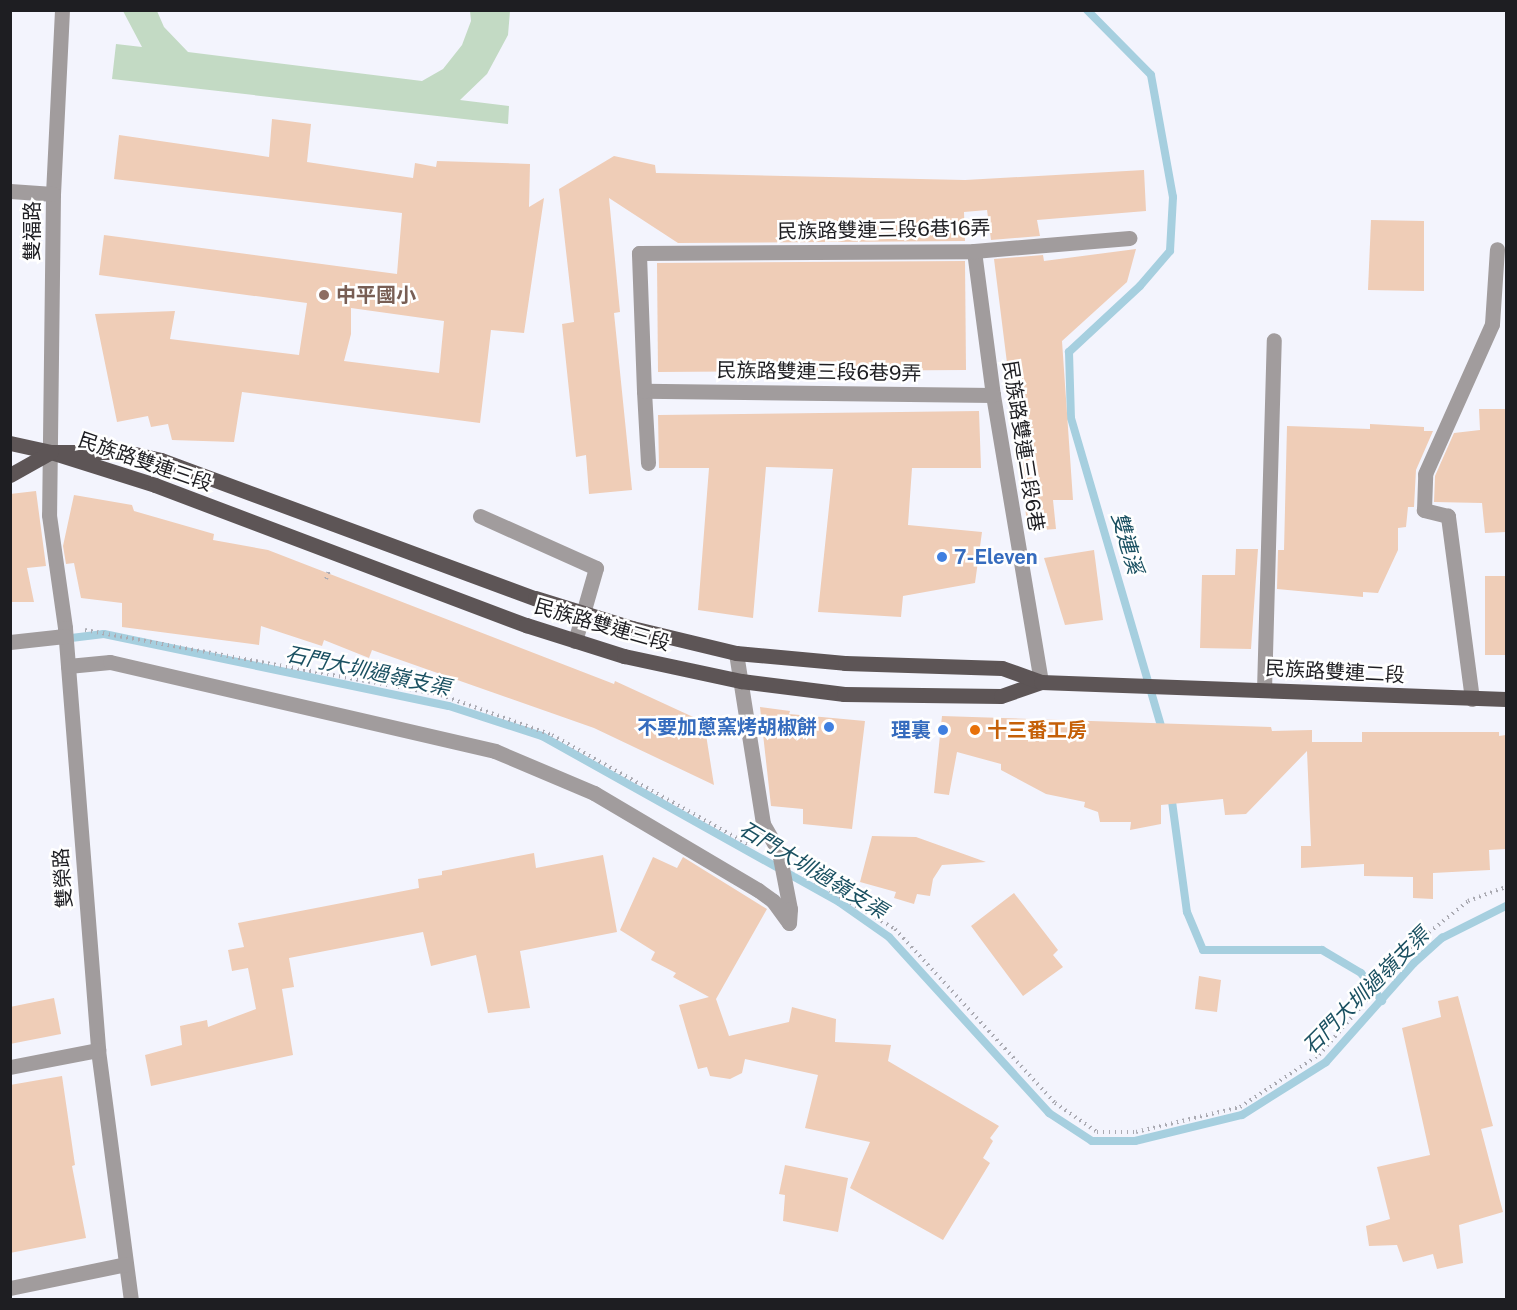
<!DOCTYPE html>
<meta charset="utf-8">
<style>
body{margin:0}
#map{position:relative;width:1517px;height:1310px;overflow:hidden;background:#f3f4fd;font-family:"Public Sans","Noto Sans TC",sans-serif}
div>[style]{position:absolute}
[style*='--x']{left:calc(var(--x)*1px);top:calc(var(--y)*1px);width:calc(var(--w)*1px);rotate:calc(var(--a)*1deg)}
.green>*{inset:0;background:#c3dac4}
.stream>*{height:8px;margin:-4px;padding:0 4px;transform-origin:4px;border-radius:4px;background:#a6cfdf}
.building>*{inset:0;background:#efcdb7}
.path>*{height:4px;margin-top:-2px;transform-origin:0;background:repeating-linear-gradient(90deg,#ababb3 0 1.5px,transparent 0 6px)}
.minor>*{height:15px;margin:-7.5px;padding:0 7.5px;transform-origin:7.5px;border-radius:7.5px;background:#a19c9d}
.major>*{height:15px;margin:-7.5px;padding:0 7.5px;transform-origin:7.5px;border-radius:7.5px;background:#5d5556}
.dots>*{width:16px;height:16px;translate:-50% -50%;box-sizing:border-box;border:3px solid #fff;border-radius:50%}
span{translate:-50% -50%;white-space:nowrap;text-align:center;line-height:1.15;-webkit-text-stroke:5px #fff;paint-order:stroke}
.street-label{font-size:20px;color:#1e1e22}
.education-label{font-size:20px;color:#785e54;font-weight:700}
.left{translate:0 -50%;text-align:left}
.shop-label{font-size:20px;color:#366cbe;font-weight:700}
.right{translate:-100% -50%;text-align:right}
.food-label{font-size:20px;color:#c56008;font-weight:700}
.water-label{font-size:21px;color:#1a5061;font-style:italic}
.frame{position:absolute;inset:0;border:12px solid #1e1e22;pointer-events:none}
</style>
<div id="map">
<div class="green">
<div style="clip-path:polygon(123px 11px,157px 11px,164px 27px,188px 52px,422px 81px,443px 69px,462px 45px,471px 21px,470px 11px,510px 11px,508px 35px,487px 74px,460px 100px,509px 106px,508px 124px,112px 79px,116px 44px,142px 47px)"></div>
</div>
<div class="stream">
<div style="--x:1087;--y:10;--w:91;--a:45.4"></div>
<div style="--x:1151;--y:75;--w:124;--a:79.8"></div>
<div style="--x:1173;--y:197;--w:54;--a:93.2"></div>
<div style="--x:1170;--y:251;--w:46;--a:130.6"></div>
<div style="--x:1140;--y:286;--w:97;--a:137.1"></div>
<div style="--x:1069;--y:352;--w:66;--a:88.3"></div>
<div style="--x:1071;--y:418;--w:328;--a:73.7"></div>
<div style="--x:63;--y:639;--w:41;--a:-7"></div>
<div style="--x:104;--y:634;--w:352;--a:11.8"></div>
<div style="--x:449;--y:706;--w:98;--a:17.9"></div>
<div style="--x:542;--y:736;--w:340;--a:29.2"></div>
<div style="--x:839;--y:902;--w:61;--a:35"></div>
<div style="--x:889;--y:937;--w:238;--a:47.7"></div>
<div style="--x:1049;--y:1113;--w:51;--a:33.1"></div>
<div style="--x:1092;--y:1141;--w:43;--a:0"></div>
<div style="--x:1135;--y:1141;--w:110;--a:-13.7"></div>
<div style="--x:1242;--y:1115;--w:99;--a:-32.2"></div>
<div style="--x:1326;--y:1062;--w:132;--a:-48.4"></div>
<div style="--x:1414;--y:963;--w:38;--a:-42"></div>
<div style="--x:1442;--y:938;--w:72;--a:-26.6"></div>
<div style="--x:1171;--y:794;--w:119;--a:82.3"></div>
<div style="--x:1187;--y:912;--w:41;--a:67.2"></div>
<div style="--x:1203;--y:950;--w:119;--a:0"></div>
<div style="--x:1322;--y:950;--w:45;--a:30.5"></div>
<div style="--x:1361;--y:973;--w:35;--a:53"></div>
</div>
<div class="building">
<div style="clip-path:polygon(evenodd,272px 119px,311px 124px,307px 162px,413px 178px,415px 163px,436px 167px,437px 161px,530px 164px,529px 207px,544px 198px,524px 333px,491px 330px,480px 423px,242px 392px,234px 442px,172px 440px,168px 424px,151px 427px,148px 416px,117px 422px,95px 314px,175px 311px,170px 339px,299px 355px,307px 303px,99px 275px,104px 235px,397px 274px,402px 213px,114px 179px,119px 135px,269px 157px,272px 119px,351px 308px,444px 321px,439px 373px,344px 361px,351px 334px,351px 308px)"></div>
<div style="clip-path:polygon(614px 156px,655px 165px,656px 173px,965px 180px,1144px 170px,1146px 211px,1037px 220px,1040px 236px,991px 240px,987px 210px,964px 212px,965px 241px,678px 243px,609px 198px,620px 312px,614px 313px,632px 490px,589px 494px,586px 455px,576px 457px,562px 324px,574px 322px,559px 189px)"></div>
<div style="clip-path:polygon(1371px 220px,1424px 221px,1424px 291px,1368px 290px)"></div>
<div style="clip-path:polygon(1136px 249px,1127px 282px,1062px 341px,1073px 500px,1053px 500px,1056px 529px,1028px 531px,994px 259px,1043px 255px,1044px 261px)"></div>
<div style="clip-path:polygon(965px 261px,966px 370px,658px 372px,657px 263px)"></div>
<div style="clip-path:polygon(1479px 409px,1506px 409px,1506px 532px,1485px 533px,1482px 503px,1434px 502px,1435px 476px,1454px 433px,1480px 430px)"></div>
<div style="clip-path:polygon(979px 411px,981px 468px,912px 468px,908px 525px,982px 532px,975px 583px,903px 596px,901px 617px,818px 612px,833px 469px,766px 467px,753px 618px,698px 610px,709px 468px,659px 468px,658px 415px)"></div>
<div style="clip-path:polygon(1370px 424px,1424px 427px,1424px 431px,1433px 431px,1416px 470px,1414px 507px,1408px 507px,1406px 527px,1398px 528px,1398px 550px,1378px 593px,1363px 592px,1363px 597px,1277px 589px,1278px 550px,1284px 550px,1287px 426px,1370px 429px)"></div>
<div style="clip-path:polygon(36px 491px,46px 566px,27px 568px,34px 602px,10px 602px,10px 494px)"></div>
<div style="clip-path:polygon(74px 495px,132px 505px,134px 511px,214px 534px,213px 540px,268px 550px,614px 684px,615px 681px,704px 722px,714px 785px,594px 728px,372px 650px,369px 658px,324px 640px,322px 646px,261px 626px,259px 645px,122px 627px,122px 603px,81px 598px,74px 563px,66px 564px,63px 546px)"></div>
<div style="clip-path:polygon(1236px 549px,1258px 549px,1251px 649px,1200px 648px,1202px 575px,1235px 575px)"></div>
<div style="clip-path:polygon(1094px 550px,1103px 620px,1065px 625px,1044px 558px)"></div>
<div style="clip-path:polygon(1485px 576px,1506px 576px,1506px 655px,1485px 655px)"></div>
<div style="clip-path:polygon(760px 707px,790px 711px,789px 714px,865px 721px,852px 829px,803px 824px,803px 809px,771px 806px)"></div>
<div style="clip-path:polygon(942px 716px,1271px 727px,1272px 731px,1312px 730px,1312px 742px,1362px 742px,1362px 732px,1499px 732px,1499px 736px,1506px 735px,1506px 849px,1489px 850px,1490px 870px,1433px 873px,1433px 899px,1413px 898px,1413px 877px,1364px 876px,1364px 864px,1301px 868px,1301px 846px,1311px 846px,1307px 751px,1246px 814px,1225px 815px,1223px 799px,1161px 805px,1161px 824px,1130px 830px,1131px 822px,1100px 822px,1098px 812px,1084px 807px,1085px 802px,1046px 794px,1001px 770px,1001px 764px,957px 752px,949px 795px,934px 793px)"></div>
<div style="clip-path:polygon(872px 836px,916px 837px,986px 862px,942px 865px,933px 879px,930px 896px,917px 894px,914px 904px,894px 898px,896px 892px,860px 882px)"></div>
<div style="clip-path:polygon(534px 853px,536px 868px,603px 855px,617px 932px,520px 951px,530px 1008px,488px 1013px,476px 955px,431px 966px,423px 932px,289px 958px,294px 987px,282px 989px,293px 1055px,151px 1086px,145px 1055px,182px 1045px,180px 1026px,207px 1020px,208px 1027px,256px 1009px,248px 968px,232px 971px,228px 950px,244px 947px,238px 923px,419px 888px,418px 879px,442px 875px,442px 871px)"></div>
<div style="clip-path:polygon(653px 857px,677px 868px,683px 857px,767px 909px,716px 999px,729px 1036px,789px 1022px,792px 1007px,836px 1019px,835px 1042px,891px 1045px,888px 1061px,999px 1126px,990px 1138px,993px 1141px,983px 1158px,990px 1163px,943px 1240px,850px 1188px,870px 1142px,805px 1128px,818px 1075px,745px 1059px,742px 1073px,730px 1079px,710px 1076px,707px 1067px,698px 1069px,679px 1005px,709px 997px,673px 977px,676px 973px,651px 960px,655px 952px,620px 930px)"></div>
<div style="clip-path:polygon(1014px 893px,1058px 950px,1053px 955px,1063px 967px,1023px 996px,971px 926px)"></div>
<div style="clip-path:polygon(1199px 976px,1221px 980px,1217px 1012px,1195px 1009px)"></div>
<div style="clip-path:polygon(1458px 996px,1493px 1126px,1481px 1129px,1503px 1212px,1459px 1225px,1463px 1263px,1437px 1269px,1433px 1254px,1403px 1262px,1397px 1245px,1369px 1246px,1366px 1226px,1390px 1219px,1377px 1167px,1430px 1155px,1402px 1028px,1441px 1017px,1438px 1001px)"></div>
<div style="clip-path:polygon(54px 998px,61px 1034px,10px 1044px,10px 1007px)"></div>
<div style="clip-path:polygon(62px 1076px,75px 1165px,72px 1166px,86px 1238px,10px 1253px,10px 1085px)"></div>
<div style="clip-path:polygon(785px 1165px,848px 1178px,838px 1232px,783px 1221px,785px 1195px,779px 1194px)"></div>
</div>
<div class="path">
<div style="--x:326;--y:579;--w:9;--a:-69"></div>
<div style="--x:85;--y:630;--w:362;--a:10.3"></div>
<div style="--x:441;--y:695;--w:118;--a:19.8"></div>
<div style="--x:552;--y:735;--w:227;--a:29.1"></div>
<div style="--x:804;--y:875;--w:106;--a:30.7"></div>
<div style="--x:895;--y:929;--w:236;--a:47.4"></div>
<div style="--x:1055;--y:1103;--w:51;--a:34.6"></div>
<div style="--x:1097;--y:1132;--w:39;--a:0"></div>
<div style="--x:1136;--y:1132;--w:107;--a:-13.5"></div>
<div style="--x:1240;--y:1107;--w:95;--a:-33.4"></div>
<div style="--x:1319;--y:1055;--w:81;--a:-49"></div>
<div style="--x:1372;--y:994;--w:26;--a:-67"></div>
<div style="--x:1382;--y:970;--w:110;--a:-38.7"></div>
<div style="--x:1468;--y:901;--w:40;--a:-20.2"></div>
</div>
<div class="minor">
<div style="--x:62;--y:10;--w:184;--a:92.8"></div>
<div style="--x:53;--y:194;--w:321;--a:90.7"></div>
<div style="--x:49;--y:515;--w:114;--a:81.9"></div>
<div style="--x:65;--y:628;--w:423;--a:85.5"></div>
<div style="--x:98;--y:1050;--w:252;--a:82.5"></div>
<div style="--x:10;--y:191;--w:43;--a:4"></div>
<div style="--x:974;--y:251;--w:145;--a:82.5"></div>
<div style="--x:993;--y:395;--w:291;--a:80.5"></div>
<div style="--x:644;--y:391;--w:72;--a:86.8"></div>
<div style="--x:993;--y:395;--w:349;--a:-179.3"></div>
<div style="--x:644;--y:391;--w:138;--a:-92.1"></div>
<div style="--x:639;--y:253;--w:335;--a:-0.3"></div>
<div style="--x:974;--y:251;--w:156;--a:-4.8"></div>
<div style="--x:480;--y:516;--w:127;--a:24.1"></div>
<div style="--x:596;--y:568;--w:76;--a:106"></div>
<div style="--x:10;--y:642;--w:55;--a:-6.2"></div>
<div style="--x:736;--y:653;--w:173;--a:81"></div>
<div style="--x:763;--y:824;--w:32;--a:60"></div>
<div style="--x:779;--y:852;--w:58;--a:79.1"></div>
<div style="--x:790;--y:909;--w:14;--a:94"></div>
<div style="--x:68;--y:666;--w:42;--a:-5.4"></div>
<div style="--x:110;--y:662;--w:395;--a:13"></div>
<div style="--x:495;--y:751;--w:108;--a:23"></div>
<div style="--x:594;--y:793;--w:191;--a:30.6"></div>
<div style="--x:758;--y:890;--w:19;--a:36"></div>
<div style="--x:773;--y:901;--w:27;--a:54"></div>
<div style="--x:1264;--y:690;--w:350;--a:-88.4"></div>
<div style="--x:1472;--y:699;--w:185;--a:-97.5"></div>
<div style="--x:1448;--y:516;--w:25;--a:-166"></div>
<div style="--x:1424;--y:510;--w:36;--a:-88"></div>
<div style="--x:1425;--y:474;--w:164;--a:-65.9"></div>
<div style="--x:1492;--y:324;--w:75;--a:-86.2"></div>
<div style="--x:10;--y:1067;--w:90;--a:-10.9"></div>
<div style="--x:10;--y:1288;--w:118;--a:-11.7"></div>
</div>
<div class="major">
<div style="--x:10;--y:443;--w:42;--a:12.4"></div>
<div style="--x:51;--y:452;--w:109;--a:17.6"></div>
<div style="--x:155;--y:485;--w:397;--a:20.7"></div>
<div style="--x:526;--y:625;--w:103;--a:17.6"></div>
<div style="--x:624;--y:656;--w:120;--a:12.1"></div>
<div style="--x:741;--y:681;--w:104;--a:7.2"></div>
<div style="--x:844;--y:694;--w:157;--a:0.7"></div>
<div style="--x:1001;--y:696;--w:42;--a:-19.3"></div>
<div style="--x:51;--y:452;--w:75;--a:0"></div>
<div style="--x:126;--y:452;--w:36;--a:13"></div>
<div style="--x:161;--y:460;--w:399;--a:20.3"></div>
<div style="--x:535;--y:598;--w:102;--a:17.2"></div>
<div style="--x:632;--y:628;--w:107;--a:13.5"></div>
<div style="--x:736;--y:653;--w:109;--a:5.2"></div>
<div style="--x:845;--y:663;--w:157;--a:1.8"></div>
<div style="--x:1002;--y:668;--w:41;--a:19.7"></div>
<div style="--x:1041;--y:682;--w:465;--a:2.1"></div>
<div style="--x:10;--y:475;--w:47;--a:-29.3"></div>
</div>
<div class="dots">
<div style="left:324px;top:295px;background:#8d6e63"></div>
<div style="left:942px;top:557px;background:#3f7fe0"></div>
<div style="left:829px;top:727px;background:#3f7fe0"></div>
<div style="left:943px;top:730px;background:#3f7fe0"></div>
<div style="left:975px;top:730px;background:#e8710a"></div>
</div>
<div class="street-label">
<span style="left:884px;top:230px;rotate:-1deg">民族路雙連三段6巷16弄</span>
<span style="left:32px;top:231px;rotate:-90deg">雙福路</span>
<span style="left:819px;top:372px;rotate:1deg">民族路雙連三段6巷9弄</span>
<span style="left:1023px;top:446px;rotate:81deg">民族路雙連三段6巷</span>
<span style="left:145px;top:462px;rotate:19deg">民族路雙連三段</span>
<span style="left:602px;top:625px;rotate:16deg">民族路雙連三段</span>
<span style="left:1335px;top:672px;rotate:3deg">民族路雙連二段</span>
<span style="left:63px;top:878px;rotate:-94deg">雙榮路</span>
</div>
<div class="education-label">
<span class="left" style="left:336px;top:295px">中平國小</span>
</div>
<div class="shop-label">
<span class="left" style="left:954px;top:557px">7-Eleven</span>
<span class="right" style="left:817px;top:727px">不要加蔥窯烤胡椒餅</span>
<span class="right" style="left:931px;top:730px">理裏</span>
</div>
<div class="food-label">
<span class="left" style="left:987px;top:730px">十三番工房</span>
</div>
<div class="water-label">
<span style="left:1127px;top:543px;rotate:74deg">雙連溪</span>
<span style="left:368px;top:671px;rotate:12deg">石門大圳過嶺支渠</span>
<span style="left:813px;top:870px;rotate:31deg">石門大圳過嶺支渠</span>
<span style="left:1366px;top:991px;rotate:-45deg">石門大圳過嶺支渠</span>
</div>
<div class="frame"></div>
</div>
